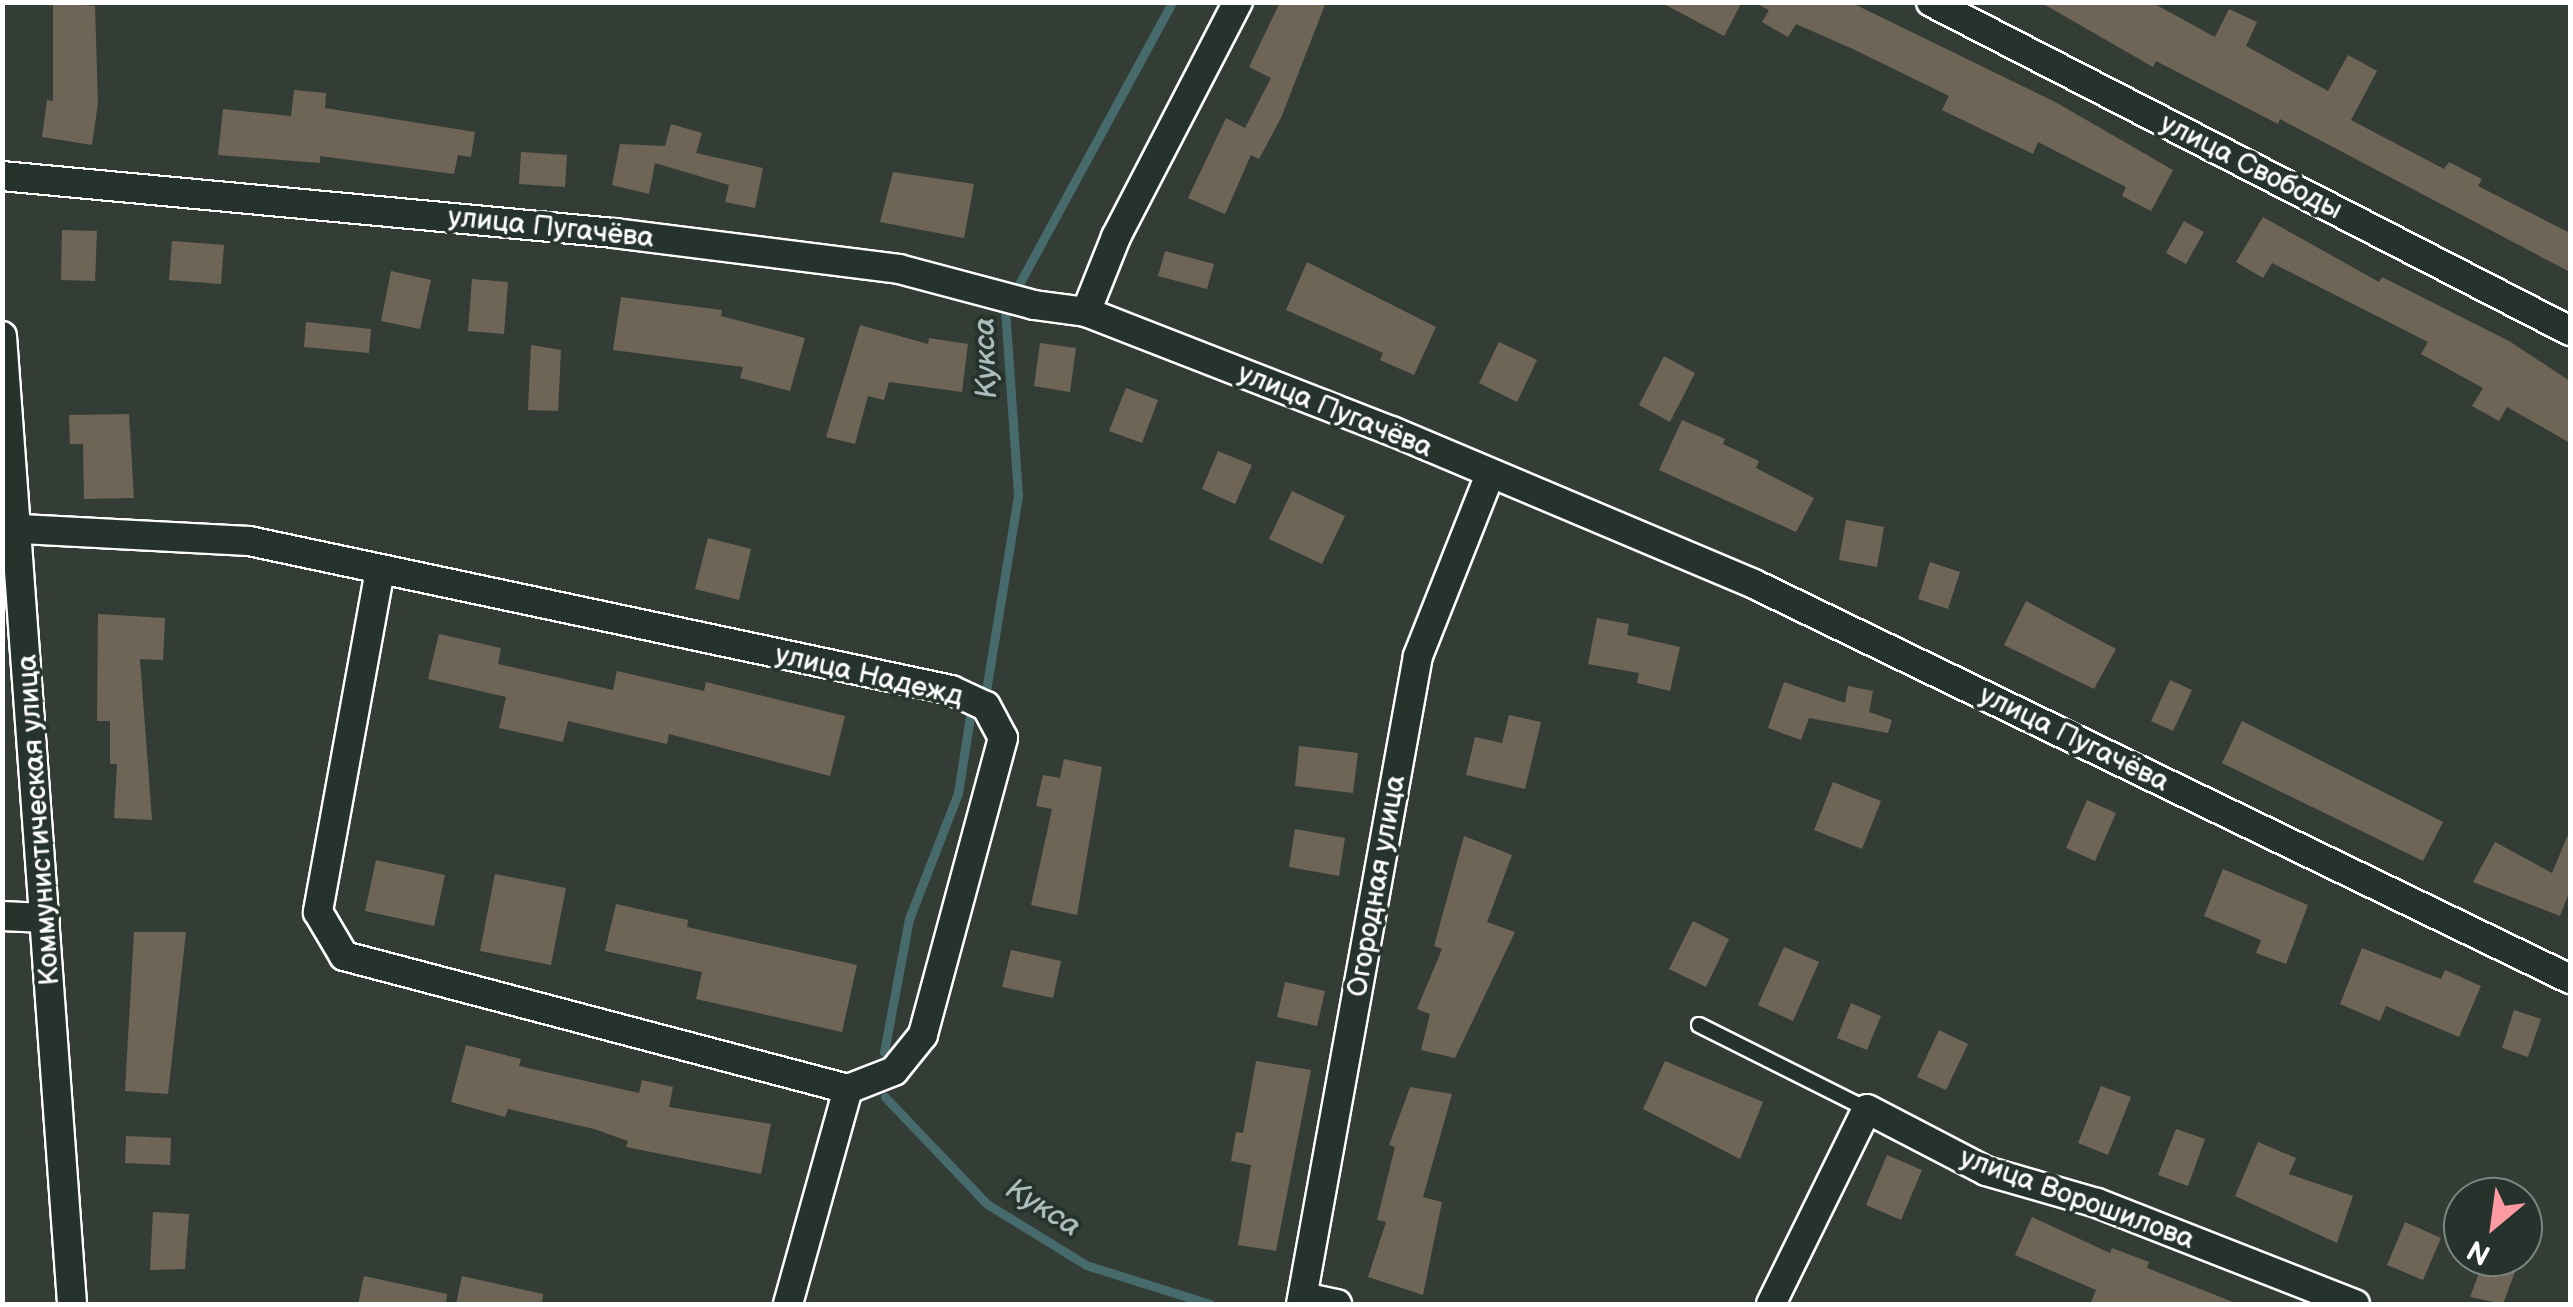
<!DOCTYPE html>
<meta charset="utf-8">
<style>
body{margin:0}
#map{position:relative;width:2573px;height:1307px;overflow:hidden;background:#343d35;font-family:"Balsamiq Sans",sans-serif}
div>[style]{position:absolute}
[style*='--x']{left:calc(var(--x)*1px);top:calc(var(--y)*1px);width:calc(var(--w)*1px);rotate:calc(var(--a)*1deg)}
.stream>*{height:9px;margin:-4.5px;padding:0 4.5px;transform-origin:4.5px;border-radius:4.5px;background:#476a6d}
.building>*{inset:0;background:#6e6557}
.roads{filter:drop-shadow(2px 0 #fff) drop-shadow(-2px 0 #fff) drop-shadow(0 2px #fff) drop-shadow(0 -2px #fff)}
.lane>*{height:14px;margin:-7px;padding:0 7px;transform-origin:7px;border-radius:7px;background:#26332d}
.street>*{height:28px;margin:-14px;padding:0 14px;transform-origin:14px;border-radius:14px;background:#26332d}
span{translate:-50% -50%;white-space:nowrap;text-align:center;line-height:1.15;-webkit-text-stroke:8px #26332d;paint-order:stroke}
.street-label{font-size:28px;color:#fff}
.water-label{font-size:30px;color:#acbcbd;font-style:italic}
.frame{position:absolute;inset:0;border:5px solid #fff;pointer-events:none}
.north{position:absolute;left:2443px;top:1177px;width:100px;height:100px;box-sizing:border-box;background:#26332d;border:2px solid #7d8581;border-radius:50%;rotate:209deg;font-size:28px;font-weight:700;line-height:40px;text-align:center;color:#fff}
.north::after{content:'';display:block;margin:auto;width:35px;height:45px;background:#ff9aa2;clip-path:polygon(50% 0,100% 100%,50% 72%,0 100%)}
</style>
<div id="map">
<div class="stream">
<div style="--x:986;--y:691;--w:199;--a:-80.7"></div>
<div style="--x:1018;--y:495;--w:185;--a:-94"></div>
<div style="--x:1005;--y:310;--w:350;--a:-61.5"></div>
<div style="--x:884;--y:1052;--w:135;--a:-79.4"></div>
<div style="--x:909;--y:919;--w:135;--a:-68.7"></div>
<div style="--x:958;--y:793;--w:78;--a:-81.1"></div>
<div style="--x:885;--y:1097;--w:148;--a:46.4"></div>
<div style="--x:987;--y:1204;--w:116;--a:31.6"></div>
<div style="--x:1086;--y:1265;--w:130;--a:17.5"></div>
</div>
<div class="building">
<div style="clip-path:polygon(1280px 2px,1326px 2px,1281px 118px,1259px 159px,1251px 155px,1225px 214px,1188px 198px,1226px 118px,1245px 128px,1271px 78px,1249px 67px)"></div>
<div style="clip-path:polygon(1660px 2px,1742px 2px,1724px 36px)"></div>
<div style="clip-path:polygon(1754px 2px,1850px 2px,2057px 103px,2173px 170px,2151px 211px,2122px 196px,2126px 187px,2038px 142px,2033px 154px,1942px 110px,1949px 96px,1855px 50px,1796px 24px,1788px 37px,1762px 22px,1769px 10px)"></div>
<div style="clip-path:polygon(2040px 2px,2151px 2px,2215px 37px,2229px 9px,2257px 22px,2246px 46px,2328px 91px,2348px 55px,2377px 71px,2351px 120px,2444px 169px,2449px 162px,2482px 179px,2478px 186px,2570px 233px,2570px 272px,2280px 119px,2278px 124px,2156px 61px,2153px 67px)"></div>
<div style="clip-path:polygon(53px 3px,95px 6px,98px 103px,92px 145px,42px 137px,47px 100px,53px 101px)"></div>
<div style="clip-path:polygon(294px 90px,326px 93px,325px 108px,475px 132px,471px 157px,458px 155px,454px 174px,320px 156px,320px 163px,218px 155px,223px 109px,291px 116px)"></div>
<div style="clip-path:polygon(671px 124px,702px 133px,696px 153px,763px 168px,755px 208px,725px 202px,729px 185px,655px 163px,649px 194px,612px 185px,620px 144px,665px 146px)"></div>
<div style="clip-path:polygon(521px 152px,567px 155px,565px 187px,519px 184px)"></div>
<div style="clip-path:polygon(893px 172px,974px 184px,964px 238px,880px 222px)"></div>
<div style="clip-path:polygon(2263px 217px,2379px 282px,2382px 277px,2509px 341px,2570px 381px,2570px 443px,2507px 407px,2499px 421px,2472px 406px,2483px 388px,2421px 354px,2428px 342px,2272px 263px,2263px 278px,2236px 262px)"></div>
<div style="clip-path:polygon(2184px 221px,2204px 232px,2186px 264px,2166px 253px)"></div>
<div style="clip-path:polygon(62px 230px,97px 231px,95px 281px,61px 280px)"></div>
<div style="clip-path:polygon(172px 241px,224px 245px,221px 284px,169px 280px)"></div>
<div style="clip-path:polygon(1165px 251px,1214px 264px,1207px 289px,1158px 276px)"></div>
<div style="clip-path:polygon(1307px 262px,1436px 327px,1414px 375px,1380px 360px,1383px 353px,1286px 310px)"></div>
<div style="clip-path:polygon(391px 271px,431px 280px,420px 329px,381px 321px)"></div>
<div style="clip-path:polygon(472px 279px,508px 282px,504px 334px,468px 331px)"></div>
<div style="clip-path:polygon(621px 297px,722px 310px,721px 316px,805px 338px,790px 391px,740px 378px,743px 367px,613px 350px)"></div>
<div style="clip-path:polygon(306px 322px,371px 329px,369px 353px,304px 347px)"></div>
<div style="clip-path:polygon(860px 325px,928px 344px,929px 338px,968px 344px,962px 392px,889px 382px,884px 400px,868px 396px,855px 444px,826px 437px)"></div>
<div style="clip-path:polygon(1499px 342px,1537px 360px,1517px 402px,1479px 383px)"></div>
<div style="clip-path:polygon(1040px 343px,1076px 348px,1070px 392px,1034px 386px)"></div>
<div style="clip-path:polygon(531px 345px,561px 350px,558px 411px,528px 410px)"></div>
<div style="clip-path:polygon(1664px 356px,1695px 373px,1670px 422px,1639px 405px)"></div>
<div style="clip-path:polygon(1126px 388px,1158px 400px,1142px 443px,1109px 431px)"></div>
<div style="clip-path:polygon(129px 414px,134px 498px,84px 499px,83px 444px,70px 444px,69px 415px)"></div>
<div style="clip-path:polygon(1682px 420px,1725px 439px,1723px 444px,1759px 461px,1756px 468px,1814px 498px,1796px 532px,1659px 470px)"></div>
<div style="clip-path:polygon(1218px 451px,1252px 465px,1235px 504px,1202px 489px)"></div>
<div style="clip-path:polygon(1292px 491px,1345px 516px,1322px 564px,1269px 539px)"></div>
<div style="clip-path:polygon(1846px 520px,1884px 527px,1877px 567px,1839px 560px)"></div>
<div style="clip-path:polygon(708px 538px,751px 549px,739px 600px,695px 589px)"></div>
<div style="clip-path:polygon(1930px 562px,1960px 572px,1948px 609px,1918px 599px)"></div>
<div style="clip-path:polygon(2026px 601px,2116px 649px,2094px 689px,2004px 645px)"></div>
<div style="clip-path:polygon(98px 614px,165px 618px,163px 660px,140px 659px,152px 820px,114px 818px,117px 764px,110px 764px,110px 721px,97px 721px)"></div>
<div style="clip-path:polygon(1597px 618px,1629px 624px,1627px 635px,1680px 647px,1670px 691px,1637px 683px,1639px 673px,1588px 664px)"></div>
<div style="clip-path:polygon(439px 634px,501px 648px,498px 664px,613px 690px,617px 671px,704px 691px,706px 682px,845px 716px,830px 776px,669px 734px,667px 744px,568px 721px,563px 742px,499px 728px,506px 697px,428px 679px)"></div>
<div style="clip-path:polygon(2170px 680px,2192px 690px,2173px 731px,2151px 721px)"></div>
<div style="clip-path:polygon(1784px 682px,1845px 703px,1848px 686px,1873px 691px,1869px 712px,1892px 720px,1888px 733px,1809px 718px,1801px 740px,1768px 728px)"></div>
<div style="clip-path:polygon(1509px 715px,1541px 722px,1525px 789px,1466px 775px,1475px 737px,1502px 743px)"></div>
<div style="clip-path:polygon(2242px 721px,2443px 822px,2423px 861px,2222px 763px)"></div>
<div style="clip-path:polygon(1299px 746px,1358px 753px,1353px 793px,1295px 786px)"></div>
<div style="clip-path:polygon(1064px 759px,1102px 767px,1077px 915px,1031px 905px,1052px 809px,1036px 806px,1043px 775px,1060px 778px)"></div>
<div style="clip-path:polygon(1833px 782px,1881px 801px,1862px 849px,1814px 830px)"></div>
<div style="clip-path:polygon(2087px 800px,2116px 813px,2095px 861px,2066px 848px)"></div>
<div style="clip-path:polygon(1295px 829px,1345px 838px,1339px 876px,1289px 867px)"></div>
<div style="clip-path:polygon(2570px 830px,2570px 890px,2560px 916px,2473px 882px,2495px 842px,2552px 873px)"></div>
<div style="clip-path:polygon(1464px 836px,1512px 855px,1487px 922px,1515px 932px,1455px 1058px,1421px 1050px,1430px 1014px,1417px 1009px,1442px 949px,1434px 946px)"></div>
<div style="clip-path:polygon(376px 860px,445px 875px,434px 926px,365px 911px)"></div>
<div style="clip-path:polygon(2223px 869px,2308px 905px,2286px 964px,2256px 953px,2261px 940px,2204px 916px)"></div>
<div style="clip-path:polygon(495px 874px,566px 888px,551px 965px,480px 951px)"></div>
<div style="clip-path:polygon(616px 904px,688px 920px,687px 927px,857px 965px,842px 1032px,696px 999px,702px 972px,605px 951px)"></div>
<div style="clip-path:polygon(1693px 921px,1729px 939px,1706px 987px,1669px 969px)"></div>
<div style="clip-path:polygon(134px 932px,186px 932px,168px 1094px,125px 1091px)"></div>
<div style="clip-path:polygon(1784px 947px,1819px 962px,1793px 1021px,1758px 1005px)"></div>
<div style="clip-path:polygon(2362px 948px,2441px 979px,2445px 970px,2481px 986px,2459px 1037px,2386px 1006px,2380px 1021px,2340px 1004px)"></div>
<div style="clip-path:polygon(1011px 950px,1061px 961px,1053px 998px,1002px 987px)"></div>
<div style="clip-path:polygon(1285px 982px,1325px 991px,1317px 1026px,1277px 1017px)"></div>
<div style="clip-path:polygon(1851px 1003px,1881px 1016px,1867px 1050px,1837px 1038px)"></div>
<div style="clip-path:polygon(2514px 1010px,2541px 1019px,2528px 1057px,2502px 1048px)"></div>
<div style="clip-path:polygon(1939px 1030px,1968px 1044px,1946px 1090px,1917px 1077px)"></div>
<div style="clip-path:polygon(466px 1045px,521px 1059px,519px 1066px,639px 1093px,642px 1080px,673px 1087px,669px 1107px,771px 1124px,761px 1174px,626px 1147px,628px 1141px,594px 1129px,508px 1109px,505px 1117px,451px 1102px)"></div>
<div style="clip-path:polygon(1256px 1061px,1311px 1070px,1276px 1251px,1238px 1245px,1251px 1165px,1231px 1161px,1236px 1132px,1243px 1133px)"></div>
<div style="clip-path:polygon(1665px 1061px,1763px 1102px,1740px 1159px,1643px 1109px)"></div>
<div style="clip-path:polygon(2101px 1086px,2131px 1097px,2108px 1155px,2078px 1143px)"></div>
<div style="clip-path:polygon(1410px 1087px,1452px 1094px,1423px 1197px,1442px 1202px,1423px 1295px,1368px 1277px,1386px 1222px,1377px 1220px,1395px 1147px,1389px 1145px)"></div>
<div style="clip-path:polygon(2176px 1129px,2205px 1139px,2188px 1186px,2158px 1175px)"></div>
<div style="clip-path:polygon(126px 1136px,171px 1138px,170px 1165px,125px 1163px)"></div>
<div style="clip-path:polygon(2258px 1142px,2296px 1158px,2289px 1174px,2353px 1196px,2337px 1243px,2235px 1196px)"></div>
<div style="clip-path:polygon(1887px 1155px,1922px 1170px,1901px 1220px,1866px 1205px)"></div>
<div style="clip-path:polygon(153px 1212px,189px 1214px,185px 1269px,150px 1270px)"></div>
<div style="clip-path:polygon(2032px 1217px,2110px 1253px,2112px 1248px,2149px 1262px,2147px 1268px,2238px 1304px,2090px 1304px,2096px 1290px,2015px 1255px)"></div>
<div style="clip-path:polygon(2405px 1222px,2441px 1238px,2423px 1280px,2387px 1265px)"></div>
<div style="clip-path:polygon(2485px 1257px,2518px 1264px,2503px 1304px,2470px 1297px)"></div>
<div style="clip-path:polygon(364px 1276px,447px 1294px,446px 1304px,358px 1304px)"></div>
<div style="clip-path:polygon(462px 1276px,543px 1294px,542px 1304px,456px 1304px)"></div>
</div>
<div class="roads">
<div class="lane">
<div style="--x:1699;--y:1025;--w:188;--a:26.6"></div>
</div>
<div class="street">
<div style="--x:1931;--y:2;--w:719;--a:27.24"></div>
<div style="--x:2;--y:176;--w:615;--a:5.32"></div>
<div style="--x:614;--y:233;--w:287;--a:7.2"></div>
<div style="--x:899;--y:269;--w:140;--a:14.9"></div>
<div style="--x:1034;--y:305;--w:52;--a:7.7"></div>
<div style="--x:1086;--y:312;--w:328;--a:21.3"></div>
<div style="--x:1392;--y:431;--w:393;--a:22.9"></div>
<div style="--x:1754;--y:584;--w:907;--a:25.83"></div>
<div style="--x:1086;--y:312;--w:81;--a:-68.2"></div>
<div style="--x:1116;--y:237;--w:265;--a:-62.6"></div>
<div style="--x:2;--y:336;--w:971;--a:85.86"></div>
<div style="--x:21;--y:529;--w:228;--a:3"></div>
<div style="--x:249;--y:541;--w:718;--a:11.98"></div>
<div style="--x:951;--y:690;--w:38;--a:25"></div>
<div style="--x:986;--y:706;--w:36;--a:62"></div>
<div style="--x:1003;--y:738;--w:308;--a:105.1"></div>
<div style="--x:923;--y:1035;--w:46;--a:128.9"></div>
<div style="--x:894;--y:1071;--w:49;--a:158.6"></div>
<div style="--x:848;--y:1089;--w:223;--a:105.6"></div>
<div style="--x:380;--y:570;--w:348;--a:100.3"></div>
<div style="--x:318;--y:912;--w:51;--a:59.4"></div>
<div style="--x:344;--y:956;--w:521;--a:14.78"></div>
<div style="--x:2;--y:916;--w:43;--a:2.7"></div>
<div style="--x:1303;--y:1297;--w:35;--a:12"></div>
<div style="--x:1301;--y:1304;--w:658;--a:-79.77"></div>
<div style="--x:1418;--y:656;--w:193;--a:-68.4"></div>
<div style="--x:1771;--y:1304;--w:217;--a:-63.8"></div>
<div style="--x:1867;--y:1109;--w:134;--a:27.5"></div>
<div style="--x:1986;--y:1171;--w:116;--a:16.1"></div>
<div style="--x:2097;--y:1203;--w:277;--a:21.4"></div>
</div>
</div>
<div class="street-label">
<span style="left:2251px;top:167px;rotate:27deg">улица Свободы</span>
<span style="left:551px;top:228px;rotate:6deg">улица Пугачёва</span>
<span style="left:1335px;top:411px;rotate:22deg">улица Пугачёва</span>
<span style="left:869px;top:676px;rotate:13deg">улица Надежд</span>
<span style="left:2074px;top:739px;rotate:26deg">улица Пугачёва</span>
<span style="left:39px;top:820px;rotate:-94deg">Коммунистическая улица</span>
<span style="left:1377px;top:886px;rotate:-80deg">Огородная улица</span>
<span style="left:2077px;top:1199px;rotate:20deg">улица Ворошилова</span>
</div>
<div class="water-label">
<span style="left:986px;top:358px;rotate:-92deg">Кукса</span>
<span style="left:1043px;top:1208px;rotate:32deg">Кукса</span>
</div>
<div class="frame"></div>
<div class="north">N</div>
</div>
